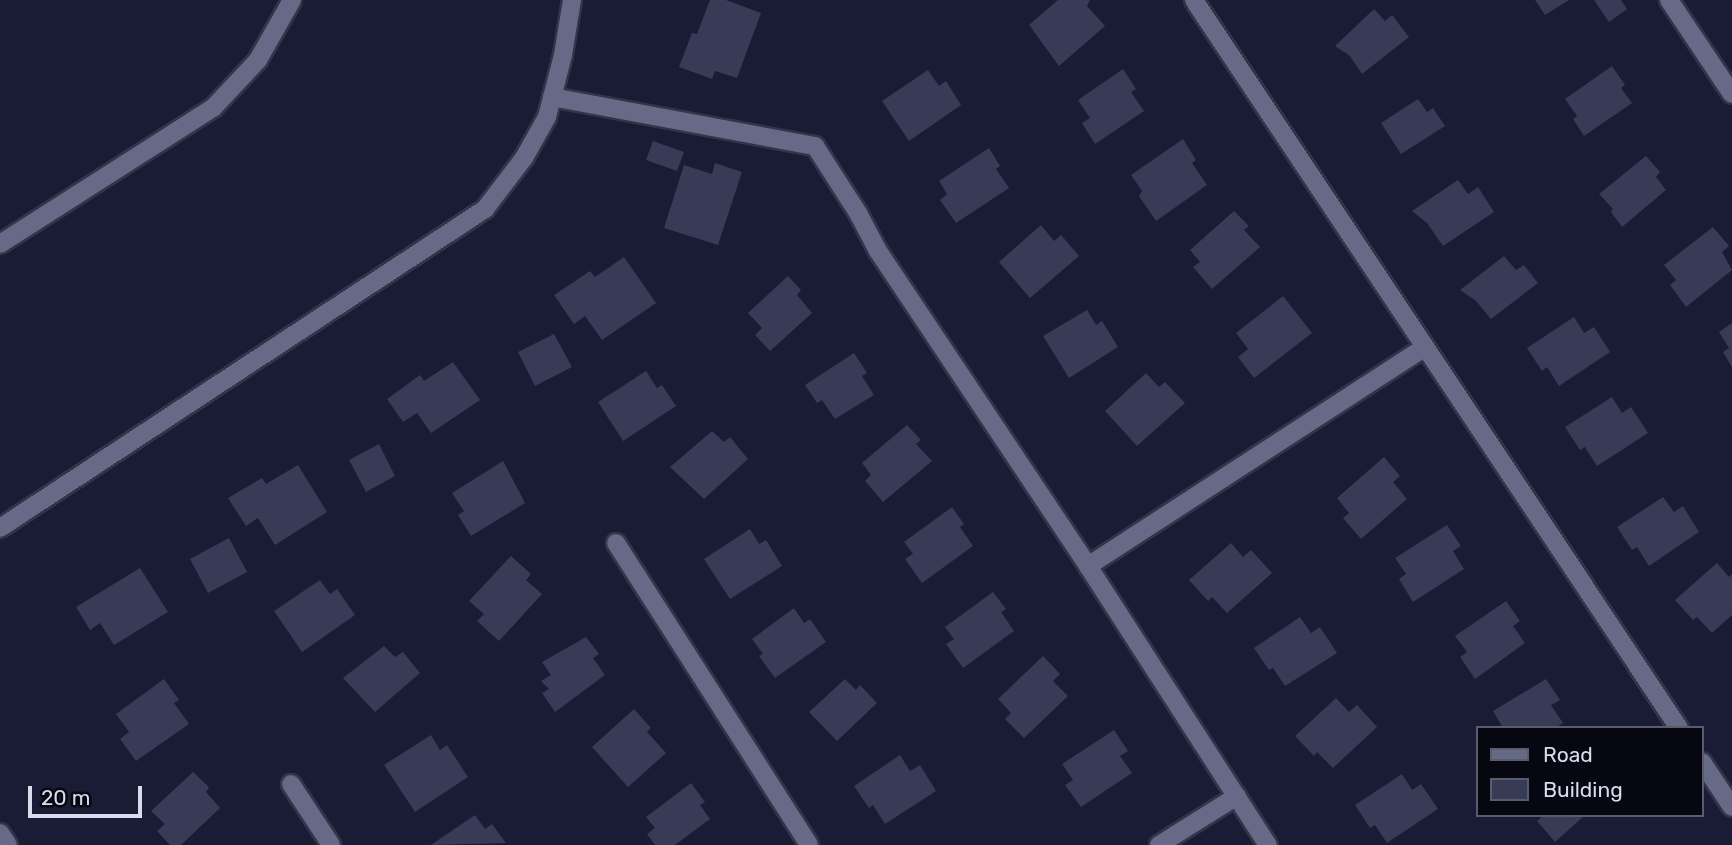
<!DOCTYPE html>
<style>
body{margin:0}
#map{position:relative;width:1732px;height:845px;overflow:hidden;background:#1a1b34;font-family:Rubik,sans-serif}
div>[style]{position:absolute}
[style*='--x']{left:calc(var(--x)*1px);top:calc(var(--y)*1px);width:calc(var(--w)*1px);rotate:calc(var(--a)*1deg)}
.building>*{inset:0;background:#383b55}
.roads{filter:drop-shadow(2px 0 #343448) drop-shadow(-2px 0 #343448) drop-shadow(0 2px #343448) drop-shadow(0 -2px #343448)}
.minor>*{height:18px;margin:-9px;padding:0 9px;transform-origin:9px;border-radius:9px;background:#666a87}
span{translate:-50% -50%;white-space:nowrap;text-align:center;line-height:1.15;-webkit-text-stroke:5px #060711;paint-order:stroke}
.legend{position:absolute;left:1476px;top:726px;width:228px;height:91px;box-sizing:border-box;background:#060711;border:2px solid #5a5c69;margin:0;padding:9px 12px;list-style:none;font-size:21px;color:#d9dced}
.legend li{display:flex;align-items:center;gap:14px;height:35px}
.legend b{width:35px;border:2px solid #5a5c69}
.scale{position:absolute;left:28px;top:786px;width:114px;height:32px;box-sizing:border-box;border:4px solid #d9dced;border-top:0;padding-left:9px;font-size:21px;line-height:24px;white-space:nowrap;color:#d9dced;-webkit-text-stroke:5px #060711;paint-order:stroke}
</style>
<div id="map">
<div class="building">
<div style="clip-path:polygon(710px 0,726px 0,761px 13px,737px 78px,715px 71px,712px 79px,679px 67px,692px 33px,697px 34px)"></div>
<div style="clip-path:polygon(1058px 0,1090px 0,1087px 6px,1105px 26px,1059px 66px,1029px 25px)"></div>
<div style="clip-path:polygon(1535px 0,1569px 0,1545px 15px)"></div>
<div style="clip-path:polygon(1594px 0,1621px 0,1627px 9px,1609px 22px)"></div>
<div style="clip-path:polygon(1374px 9px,1385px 21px,1392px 15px,1409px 37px,1362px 74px,1350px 56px,1335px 46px)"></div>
<div style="clip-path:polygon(1612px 66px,1625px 85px,1621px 88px,1632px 103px,1584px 136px,1573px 119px,1577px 116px,1565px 99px)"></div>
<div style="clip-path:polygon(1123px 69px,1136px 89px,1131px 92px,1144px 111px,1095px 144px,1082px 123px,1090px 118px,1078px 100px)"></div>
<div style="clip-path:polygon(928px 70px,939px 86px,946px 81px,961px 105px,909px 141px,882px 101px)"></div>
<div style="clip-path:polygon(1418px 99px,1427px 112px,1433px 108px,1445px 126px,1401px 154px,1381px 123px)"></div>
<div style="clip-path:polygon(1183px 139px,1196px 160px,1192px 163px,1207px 185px,1156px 221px,1139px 196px,1142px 191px,1131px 175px)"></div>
<div style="clip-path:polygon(653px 141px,684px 152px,677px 171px,646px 160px)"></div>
<div style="clip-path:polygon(989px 148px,1000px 166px,996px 169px,1009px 188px,956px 223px,940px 200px,947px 194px,939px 181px)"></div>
<div style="clip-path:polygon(1646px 156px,1660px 172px,1656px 177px,1666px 190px,1622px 227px,1611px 212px,1613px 209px,1599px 194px)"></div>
<div style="clip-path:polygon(715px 163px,742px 172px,718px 245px,664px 228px,684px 165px,712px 174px)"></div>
<div style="clip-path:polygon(1458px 180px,1468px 194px,1478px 187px,1494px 212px,1443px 246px,1427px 223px,1412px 211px)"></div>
<div style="clip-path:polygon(1234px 211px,1249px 226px,1244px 230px,1260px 247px,1212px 289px,1193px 267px,1200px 262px,1190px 250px)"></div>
<div style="clip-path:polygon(1041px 225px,1054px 241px,1061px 235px,1079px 256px,1030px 298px,999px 262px)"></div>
<div style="clip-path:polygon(1713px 227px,1729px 246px,1722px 252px,1732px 270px,1686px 307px,1670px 285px,1676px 280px,1664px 265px)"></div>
<div style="clip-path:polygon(1504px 256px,1516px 270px,1524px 265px,1538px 283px,1491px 319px,1476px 301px,1460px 290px)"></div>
<div style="clip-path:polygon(624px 257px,656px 303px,602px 340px,585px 316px,574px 324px,554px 295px,590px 271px,595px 277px)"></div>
<div style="clip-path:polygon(788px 276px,801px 290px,797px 295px,812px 313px,770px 351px,755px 335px,762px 328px,748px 313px)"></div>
<div style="clip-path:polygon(1283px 296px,1312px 333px,1254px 378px,1238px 357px,1248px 349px,1236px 333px)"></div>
<div style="clip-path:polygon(1087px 310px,1096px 325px,1102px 321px,1118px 347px,1069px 378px,1043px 336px)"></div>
<div style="clip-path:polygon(1574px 317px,1584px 333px,1594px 327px,1610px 352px,1559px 386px,1547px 367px,1542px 371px,1527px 348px)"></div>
<div style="clip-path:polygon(1732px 323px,1732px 367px,1723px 352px,1729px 348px,1719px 332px)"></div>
<div style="clip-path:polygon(554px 334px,572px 367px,535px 386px,518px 352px)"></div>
<div style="clip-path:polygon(854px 353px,867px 373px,862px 376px,874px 395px,835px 419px,822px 400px,817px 403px,805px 385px)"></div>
<div style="clip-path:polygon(453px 362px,480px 400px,431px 433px,417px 413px,403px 422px,387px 399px,420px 375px,424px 381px)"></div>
<div style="clip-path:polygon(646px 371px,657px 388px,662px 385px,676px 406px,623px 441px,598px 402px)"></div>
<div style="clip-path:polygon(1146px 373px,1159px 387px,1165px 382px,1185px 403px,1137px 446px,1105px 411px)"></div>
<div style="clip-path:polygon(1612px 397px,1622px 413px,1631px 407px,1648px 433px,1597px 466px,1585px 447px,1580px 450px,1565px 427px)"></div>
<div style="clip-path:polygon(907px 425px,921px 440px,916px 444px,932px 461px,883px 502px,865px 481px,871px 475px,862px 463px)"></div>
<div style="clip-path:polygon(712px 431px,724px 442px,730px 437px,748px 459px,704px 499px,670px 467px)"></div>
<div style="clip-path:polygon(379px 444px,395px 476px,366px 492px,349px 460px)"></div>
<div style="clip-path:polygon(1384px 457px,1400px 476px,1393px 482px,1407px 499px,1361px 539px,1343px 518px,1349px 513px,1337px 498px)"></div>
<div style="clip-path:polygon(503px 461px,525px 503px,471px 536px,458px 515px,464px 511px,452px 493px)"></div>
<div style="clip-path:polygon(298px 465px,327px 512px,275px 545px,258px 518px,246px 526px,228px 498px,262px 478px,266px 484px)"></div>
<div style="clip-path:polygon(1663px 497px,1674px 512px,1683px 506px,1699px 532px,1649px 566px,1637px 547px,1632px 550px,1617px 527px)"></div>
<div style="clip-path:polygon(952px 507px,964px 524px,960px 527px,973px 546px,922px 583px,905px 559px,913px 554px,904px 542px)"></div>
<div style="clip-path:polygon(1447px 525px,1461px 546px,1453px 551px,1464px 569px,1413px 602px,1399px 579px,1406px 574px,1395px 558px)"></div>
<div style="clip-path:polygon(750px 529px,759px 544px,766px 540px,782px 566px,730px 599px,704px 559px)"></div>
<div style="clip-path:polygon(229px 538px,247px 572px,208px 593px,190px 559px)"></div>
<div style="clip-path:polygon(1231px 543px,1243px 557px,1251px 550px,1272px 573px,1227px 613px,1212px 597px,1208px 601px,1189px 580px)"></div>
<div style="clip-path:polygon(511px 556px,531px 574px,526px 580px,542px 594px,499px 641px,477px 621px,484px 614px,469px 601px)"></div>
<div style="clip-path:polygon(1717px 563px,1729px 577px,1732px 574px,1732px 615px,1712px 633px,1697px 617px,1693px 620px,1675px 600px)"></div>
<div style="clip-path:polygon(140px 568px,168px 612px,114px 645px,100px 623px,90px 630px,76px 607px)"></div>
<div style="clip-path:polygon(320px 580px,330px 594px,337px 589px,355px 615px,302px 652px,274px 611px)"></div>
<div style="clip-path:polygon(993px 592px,1006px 609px,1001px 612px,1014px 631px,963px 668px,946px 644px,954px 639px,945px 627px)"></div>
<div style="clip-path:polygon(1506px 601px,1520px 621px,1513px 626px,1525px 643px,1475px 679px,1460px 657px,1467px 652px,1455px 636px)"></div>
<div style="clip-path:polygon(794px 608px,804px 623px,810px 619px,826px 642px,775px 678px,759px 656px,763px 654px,752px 639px)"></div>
<div style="clip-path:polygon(1300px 617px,1311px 633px,1320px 627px,1337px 653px,1285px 686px,1273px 668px,1269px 670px,1254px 648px)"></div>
<div style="clip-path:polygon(586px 637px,599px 654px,593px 658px,605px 675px,555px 712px,542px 693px,549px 689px,541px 681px,551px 675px,542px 662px)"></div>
<div style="clip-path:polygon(384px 646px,395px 657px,403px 652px,420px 673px,375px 712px,343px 678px)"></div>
<div style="clip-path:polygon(1043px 656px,1060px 674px,1053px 681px,1068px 696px,1024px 738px,1005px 719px,1011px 713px,998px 699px)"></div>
<div style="clip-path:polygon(164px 679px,179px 700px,174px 703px,189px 724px,136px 761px,120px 739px,129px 732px,116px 714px)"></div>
<div style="clip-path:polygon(845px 679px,856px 690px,860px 685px,877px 703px,837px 741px,809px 712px)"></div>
<div style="clip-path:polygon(1546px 679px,1560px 700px,1551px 705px,1563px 723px,1555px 728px,1503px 728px,1493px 711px)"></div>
<div style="clip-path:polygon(1336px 698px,1349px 712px,1357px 705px,1377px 727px,1333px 768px,1317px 752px,1314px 756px,1295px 736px)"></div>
<div style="clip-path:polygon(634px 709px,651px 728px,647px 732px,666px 753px,628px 787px,592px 747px)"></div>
<div style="clip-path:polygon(1114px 730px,1128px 751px,1120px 756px,1132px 773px,1081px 807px,1065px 785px,1073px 780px,1062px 764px)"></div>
<div style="clip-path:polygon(431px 735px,440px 750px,447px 745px,468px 777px,415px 812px,384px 765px)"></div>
<div style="clip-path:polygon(900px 755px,910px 771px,920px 765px,936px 791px,885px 824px,873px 805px,869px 808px,854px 786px)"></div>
<div style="clip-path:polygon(193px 772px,209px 787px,206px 792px,220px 808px,181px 845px,170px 845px,157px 831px,165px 824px,151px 811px)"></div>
<div style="clip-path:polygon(1402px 774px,1412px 790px,1421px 784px,1438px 809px,1387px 843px,1375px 825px,1370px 828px,1355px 805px)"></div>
<div style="clip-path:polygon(691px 783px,705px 802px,700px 805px,710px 819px,675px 845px,655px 845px,647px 834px,655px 828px,646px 817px)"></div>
<div style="clip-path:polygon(475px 815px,485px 829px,492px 824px,506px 843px,431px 845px)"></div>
<div style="clip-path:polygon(1544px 815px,1585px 815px,1555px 842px,1537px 821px)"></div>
</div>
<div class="roads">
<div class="minor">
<div style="--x:1194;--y:0;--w:875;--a:56.33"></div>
<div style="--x:1669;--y:0;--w:113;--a:56.2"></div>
<div style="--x:552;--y:97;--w:268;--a:10.6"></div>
<div style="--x:815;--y:146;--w:80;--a:57.3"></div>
<div style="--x:858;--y:213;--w:43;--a:62.2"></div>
<div style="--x:878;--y:251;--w:379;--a:56.3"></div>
<div style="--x:1088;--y:566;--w:332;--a:57.2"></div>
<div style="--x:0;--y:244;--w:253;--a:-32.6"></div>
<div style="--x:213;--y:108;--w:66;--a:-46.8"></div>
<div style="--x:258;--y:60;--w:69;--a:-60.5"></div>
<div style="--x:0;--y:528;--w:581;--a:-33.33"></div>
<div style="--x:485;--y:209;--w:64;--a:-52.6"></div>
<div style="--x:524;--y:158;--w:47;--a:-60.7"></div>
<div style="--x:547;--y:117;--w:64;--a:-75.5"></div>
<div style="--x:563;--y:55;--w:56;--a:-80.7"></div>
<div style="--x:616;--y:543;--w:358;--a:57.4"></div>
<div style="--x:1088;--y:566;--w:402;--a:-33"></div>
<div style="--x:1702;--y:762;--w:54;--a:56.3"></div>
<div style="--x:291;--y:784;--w:73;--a:56.7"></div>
<div style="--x:0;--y:833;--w:14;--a:56"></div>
<div style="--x:1159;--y:845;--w:92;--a:-32.1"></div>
</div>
</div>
<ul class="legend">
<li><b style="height:9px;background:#666a87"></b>Road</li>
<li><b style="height:19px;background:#383b55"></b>Building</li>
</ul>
<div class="scale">20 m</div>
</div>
